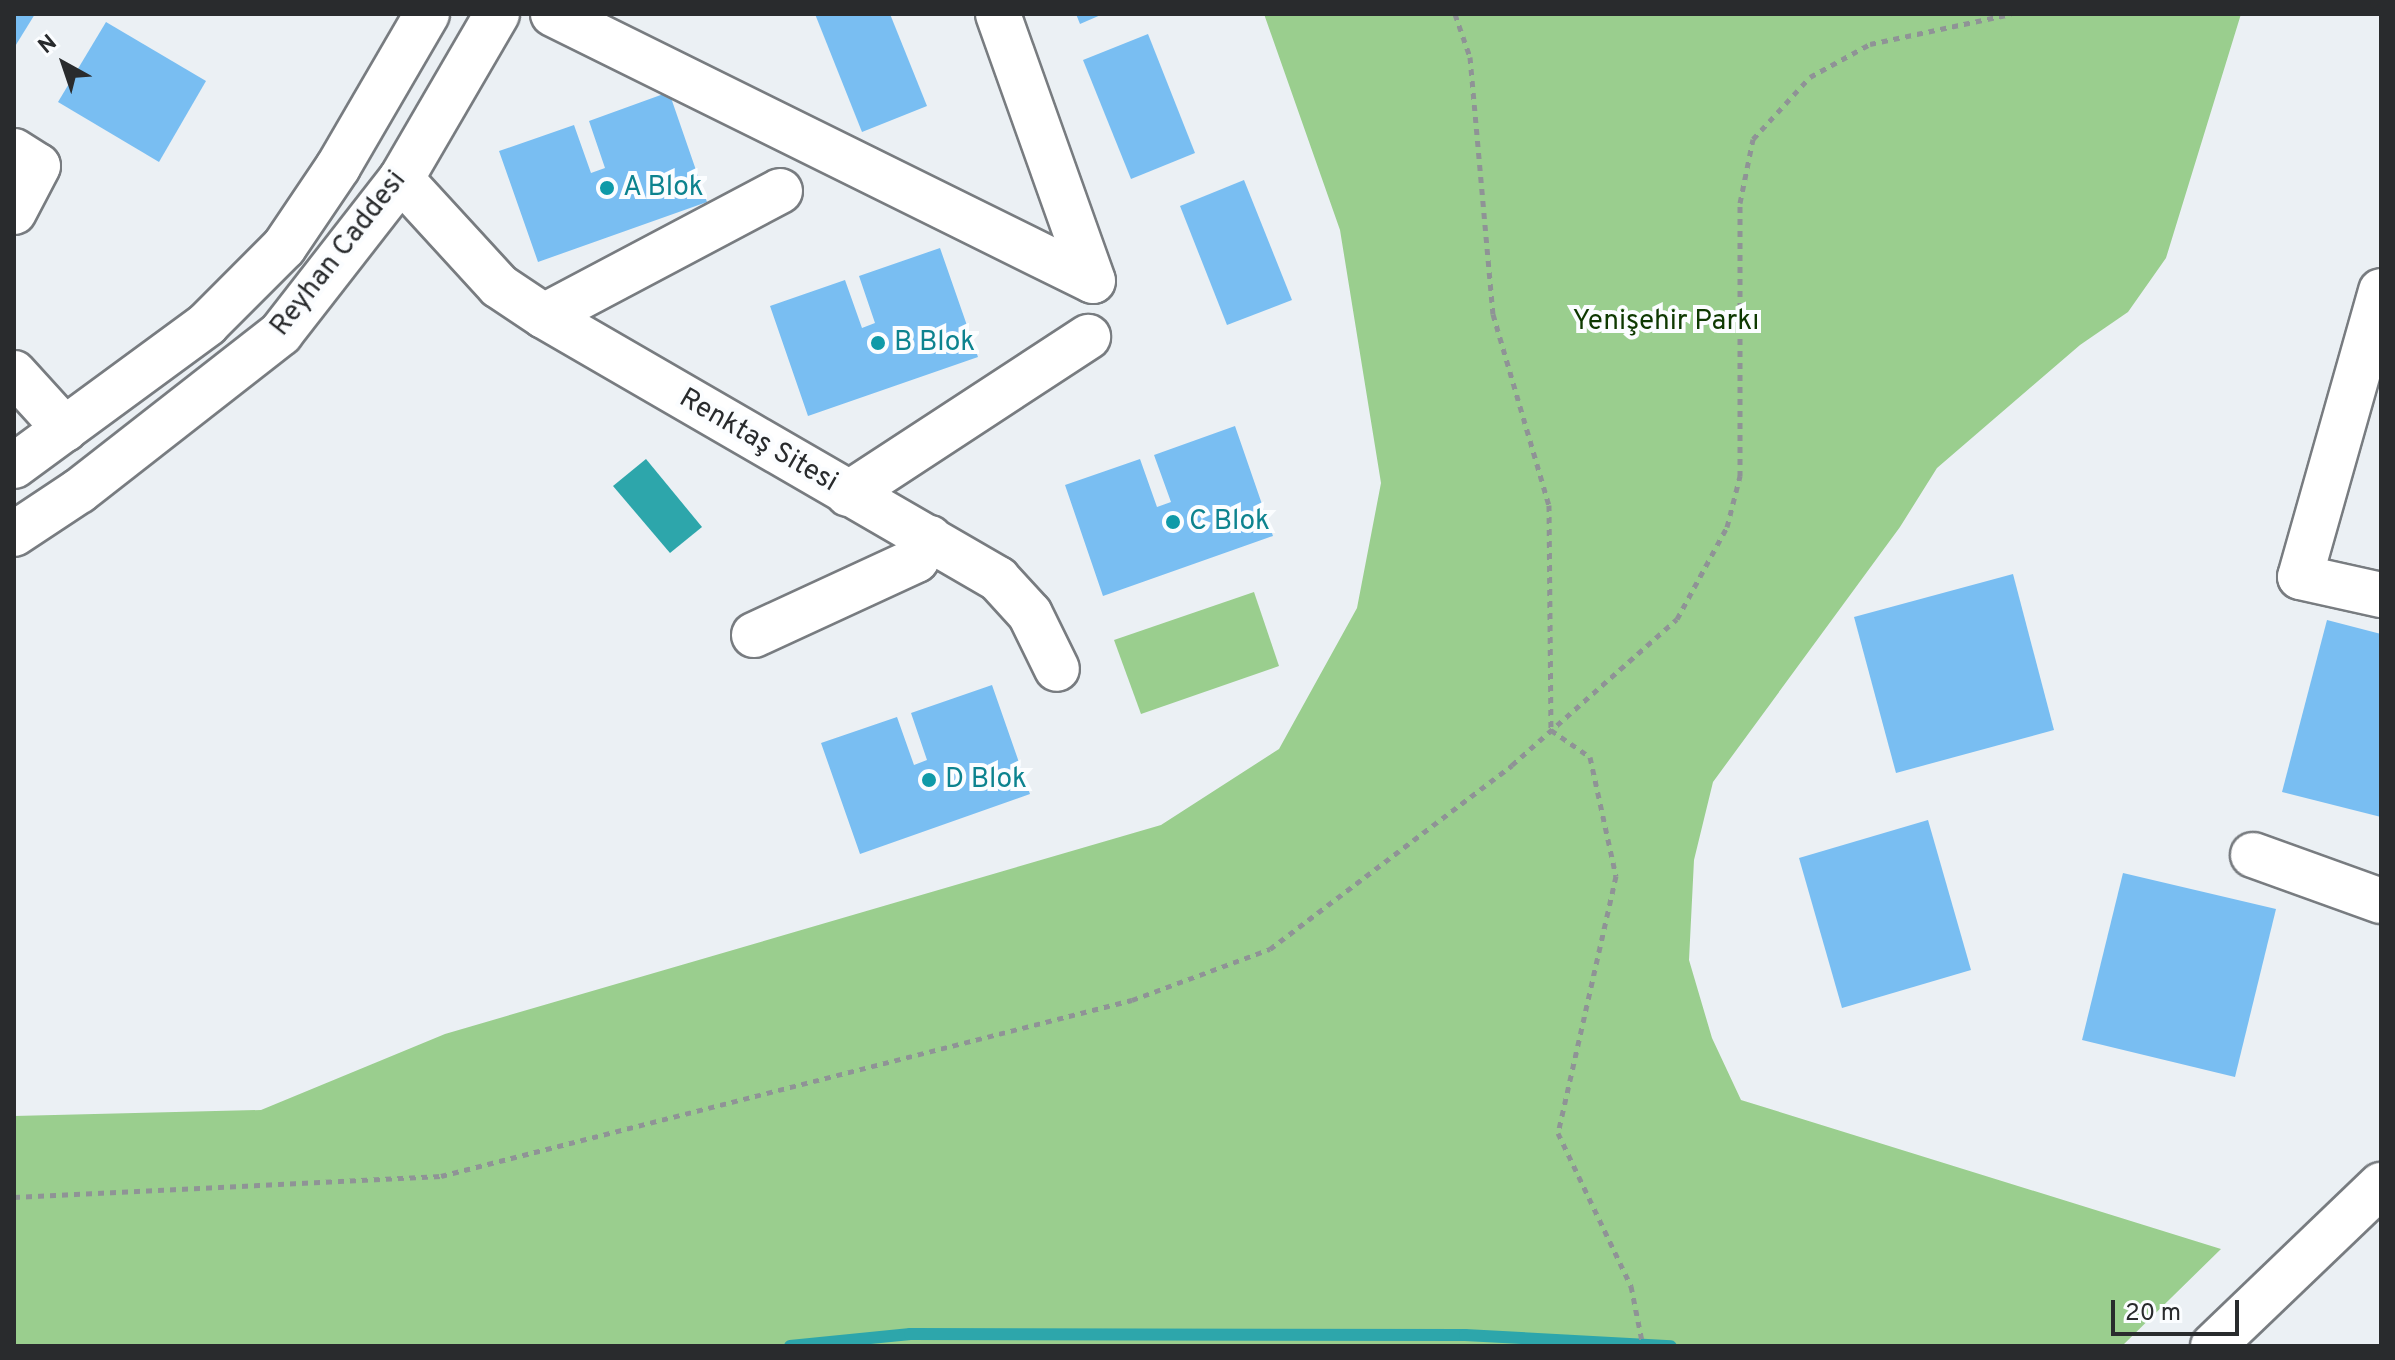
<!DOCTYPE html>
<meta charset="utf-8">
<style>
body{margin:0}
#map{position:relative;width:2395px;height:1360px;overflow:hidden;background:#ebf0f4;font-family:Overpass,sans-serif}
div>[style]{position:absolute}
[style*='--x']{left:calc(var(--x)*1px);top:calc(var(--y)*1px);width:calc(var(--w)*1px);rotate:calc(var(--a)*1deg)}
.green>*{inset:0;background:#9ace8e}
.water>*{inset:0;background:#2da6ab}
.stream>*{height:12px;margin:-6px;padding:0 6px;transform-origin:6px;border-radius:6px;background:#2da6ab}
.building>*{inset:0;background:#79bef2}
.path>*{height:5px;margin-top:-2.5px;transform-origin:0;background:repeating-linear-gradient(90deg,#8f9396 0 6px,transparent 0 12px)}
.roads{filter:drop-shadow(2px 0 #787c80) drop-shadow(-2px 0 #787c80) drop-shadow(0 2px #787c80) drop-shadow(0 -2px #787c80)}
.minor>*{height:44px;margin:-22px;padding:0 22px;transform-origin:22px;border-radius:22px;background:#fff}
.major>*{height:44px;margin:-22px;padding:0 22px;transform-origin:22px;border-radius:22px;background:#fff}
.dots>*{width:22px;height:22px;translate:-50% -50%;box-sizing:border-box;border:4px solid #fbfdff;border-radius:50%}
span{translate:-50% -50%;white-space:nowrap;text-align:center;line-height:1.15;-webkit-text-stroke:8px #fbfdff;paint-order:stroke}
.culture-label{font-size:28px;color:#0d838f}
.left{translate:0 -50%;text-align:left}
.street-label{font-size:28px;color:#292b2d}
.park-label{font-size:28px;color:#0e3901}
.frame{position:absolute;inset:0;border:16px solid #292b2d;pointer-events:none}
.north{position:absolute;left:24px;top:24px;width:80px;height:80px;-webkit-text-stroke:6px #fbfdff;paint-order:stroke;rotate:320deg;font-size:22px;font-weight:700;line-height:32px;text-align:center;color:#292b2d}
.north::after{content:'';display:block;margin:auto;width:28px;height:36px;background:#292b2d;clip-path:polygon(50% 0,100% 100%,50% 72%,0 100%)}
.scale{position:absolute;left:2111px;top:1300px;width:128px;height:36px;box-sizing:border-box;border:4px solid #292b2d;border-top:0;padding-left:10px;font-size:24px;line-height:28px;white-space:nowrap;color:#292b2d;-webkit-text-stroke:6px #fbfdff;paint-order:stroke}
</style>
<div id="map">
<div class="green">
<div style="clip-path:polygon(1264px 14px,2241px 14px,2166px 258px,2128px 312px,2080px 345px,1937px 468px,1900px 527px,1713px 782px,1694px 860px,1689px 960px,1712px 1038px,1741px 1100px,2221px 1249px,2122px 1346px,14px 1346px,14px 1116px,261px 1110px,445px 1034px,1161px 825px,1279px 749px,1357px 608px,1381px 483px,1340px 230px)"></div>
<div style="clip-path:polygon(1254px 592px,1279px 666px,1141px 714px,1114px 640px)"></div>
</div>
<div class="water">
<div style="clip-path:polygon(646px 459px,702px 527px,670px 553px,613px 486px)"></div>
</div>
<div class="stream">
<div style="--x:790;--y:1346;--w:121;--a:-5.7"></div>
<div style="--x:910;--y:1334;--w:555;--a:0.1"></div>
<div style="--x:1465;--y:1335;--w:206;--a:3.1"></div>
</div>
<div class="building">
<div style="clip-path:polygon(14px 14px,35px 14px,14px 48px)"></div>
<div style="clip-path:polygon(815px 14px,890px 14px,927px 106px,862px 132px)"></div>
<div style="clip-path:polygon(1076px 14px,1103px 14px,1080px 24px)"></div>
<div style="clip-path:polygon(106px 22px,206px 81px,159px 162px,58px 102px)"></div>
<div style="clip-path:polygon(1148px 34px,1195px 153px,1131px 179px,1083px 60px)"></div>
<div style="clip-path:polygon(669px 92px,707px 202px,538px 262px,499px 151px,574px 125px,591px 173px,605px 168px,589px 121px)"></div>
<div style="clip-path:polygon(1244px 180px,1292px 300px,1227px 325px,1180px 206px)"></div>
<div style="clip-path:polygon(940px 248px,978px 357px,808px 416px,770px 306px,845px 280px,862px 328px,875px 323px,859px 276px)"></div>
<div style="clip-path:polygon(1235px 426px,1273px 536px,1103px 596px,1065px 485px,1140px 459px,1157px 507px,1171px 502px,1154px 455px)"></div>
<div style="clip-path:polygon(2013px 574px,2054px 730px,1896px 773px,1854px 617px)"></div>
<div style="clip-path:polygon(2327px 620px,2381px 634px,2381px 817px,2282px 792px)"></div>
<div style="clip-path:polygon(992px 685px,1030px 794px,860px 854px,821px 743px,897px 717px,914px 765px,927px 760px,911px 713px)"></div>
<div style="clip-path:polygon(1928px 820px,1971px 970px,1842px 1008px,1799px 858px)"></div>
<div style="clip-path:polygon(2123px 873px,2276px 909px,2235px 1077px,2082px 1040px)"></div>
</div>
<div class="path">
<div style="--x:1455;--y:14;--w:46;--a:70.8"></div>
<div style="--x:1470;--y:57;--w:258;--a:84.9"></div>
<div style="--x:1493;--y:314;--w:199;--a:73.7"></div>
<div style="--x:1549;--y:505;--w:225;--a:89.5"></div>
<div style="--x:1551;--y:730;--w:47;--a:34.7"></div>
<div style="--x:1590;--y:757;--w:122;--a:77.7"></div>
<div style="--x:1616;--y:876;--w:263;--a:102.7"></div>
<div style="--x:1558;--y:1133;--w:170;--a:64.5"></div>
<div style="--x:1631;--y:1286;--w:61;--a:78.7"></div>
<div style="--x:14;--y:1197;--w:428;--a:-2.8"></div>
<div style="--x:441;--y:1176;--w:713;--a:-14.29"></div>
<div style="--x:1132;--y:1000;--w:147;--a:-20.3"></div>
<div style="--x:1270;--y:949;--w:304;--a:-37.2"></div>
<div style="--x:1512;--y:765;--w:220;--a:-41.5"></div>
<div style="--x:1677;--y:619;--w:105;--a:-61.5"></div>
<div style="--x:1727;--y:527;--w:53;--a:-75.7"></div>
<div style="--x:1740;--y:476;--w:273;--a:-90"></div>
<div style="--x:1740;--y:203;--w:65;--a:-78.5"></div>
<div style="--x:1753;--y:139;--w:84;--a:-47.4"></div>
<div style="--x:1810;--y:77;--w:68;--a:-28.8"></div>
<div style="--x:1870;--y:44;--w:144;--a:-12"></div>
</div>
<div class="roads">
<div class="minor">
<div style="--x:553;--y:14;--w:602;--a:26.31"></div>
<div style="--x:1093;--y:281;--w:283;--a:-109.6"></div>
<div style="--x:14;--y:151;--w:28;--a:32"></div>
<div style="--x:38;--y:166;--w:52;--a:117.6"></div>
<div style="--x:401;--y:179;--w:145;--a:47.5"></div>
<div style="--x:499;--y:286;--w:54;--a:33.7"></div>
<div style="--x:544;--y:316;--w:525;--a:30.08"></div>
<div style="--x:998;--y:579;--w:47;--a:47.6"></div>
<div style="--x:1030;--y:614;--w:61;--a:63.9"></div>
<div style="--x:2381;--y:291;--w:297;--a:105.8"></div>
<div style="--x:2300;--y:577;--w:83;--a:12.5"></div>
<div style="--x:544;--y:316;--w:267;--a:-27.9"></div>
<div style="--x:14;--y:373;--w:76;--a:47.7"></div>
<div style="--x:848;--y:494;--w:287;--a:-33.2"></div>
<div style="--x:754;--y:635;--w:179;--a:-24.8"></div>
<div style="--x:916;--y:560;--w:26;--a:-58"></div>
<div style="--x:2253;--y:855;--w:136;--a:19.8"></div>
<div style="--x:2213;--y:1346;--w:233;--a:-43.8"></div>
</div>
<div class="major">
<div style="--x:14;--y:466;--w:240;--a:-36.3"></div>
<div style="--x:207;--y:324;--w:109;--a:-45"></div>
<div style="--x:284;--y:247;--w:97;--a:-56"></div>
<div style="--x:338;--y:167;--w:177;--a:-59.8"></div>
<div style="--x:14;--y:534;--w:78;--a:-33.5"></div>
<div style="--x:79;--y:491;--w:256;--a:-38"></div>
<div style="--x:281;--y:333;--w:195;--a:-52.1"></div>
<div style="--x:401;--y:179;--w:191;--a:-59.8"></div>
</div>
</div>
<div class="dots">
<div style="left:607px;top:188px;background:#0f9aa8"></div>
<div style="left:878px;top:343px;background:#0f9aa8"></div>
<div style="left:1173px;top:522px;background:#0f9aa8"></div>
<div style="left:929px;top:780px;background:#0f9aa8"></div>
</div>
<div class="culture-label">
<span class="left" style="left:623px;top:188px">A Blok</span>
<span class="left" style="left:894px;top:343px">B Blok</span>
<span class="left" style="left:1189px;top:522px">C Blok</span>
<span class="left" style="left:945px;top:780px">D Blok</span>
</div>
<div class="street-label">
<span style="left:339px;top:254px;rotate:-52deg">Reyhan Caddesi</span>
<span style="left:758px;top:441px;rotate:30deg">Renktaş Sitesi</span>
</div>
<div class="park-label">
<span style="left:1666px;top:322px">Yenişehir Parkı</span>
</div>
<div class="frame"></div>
<div class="north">N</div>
<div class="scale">20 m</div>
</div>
